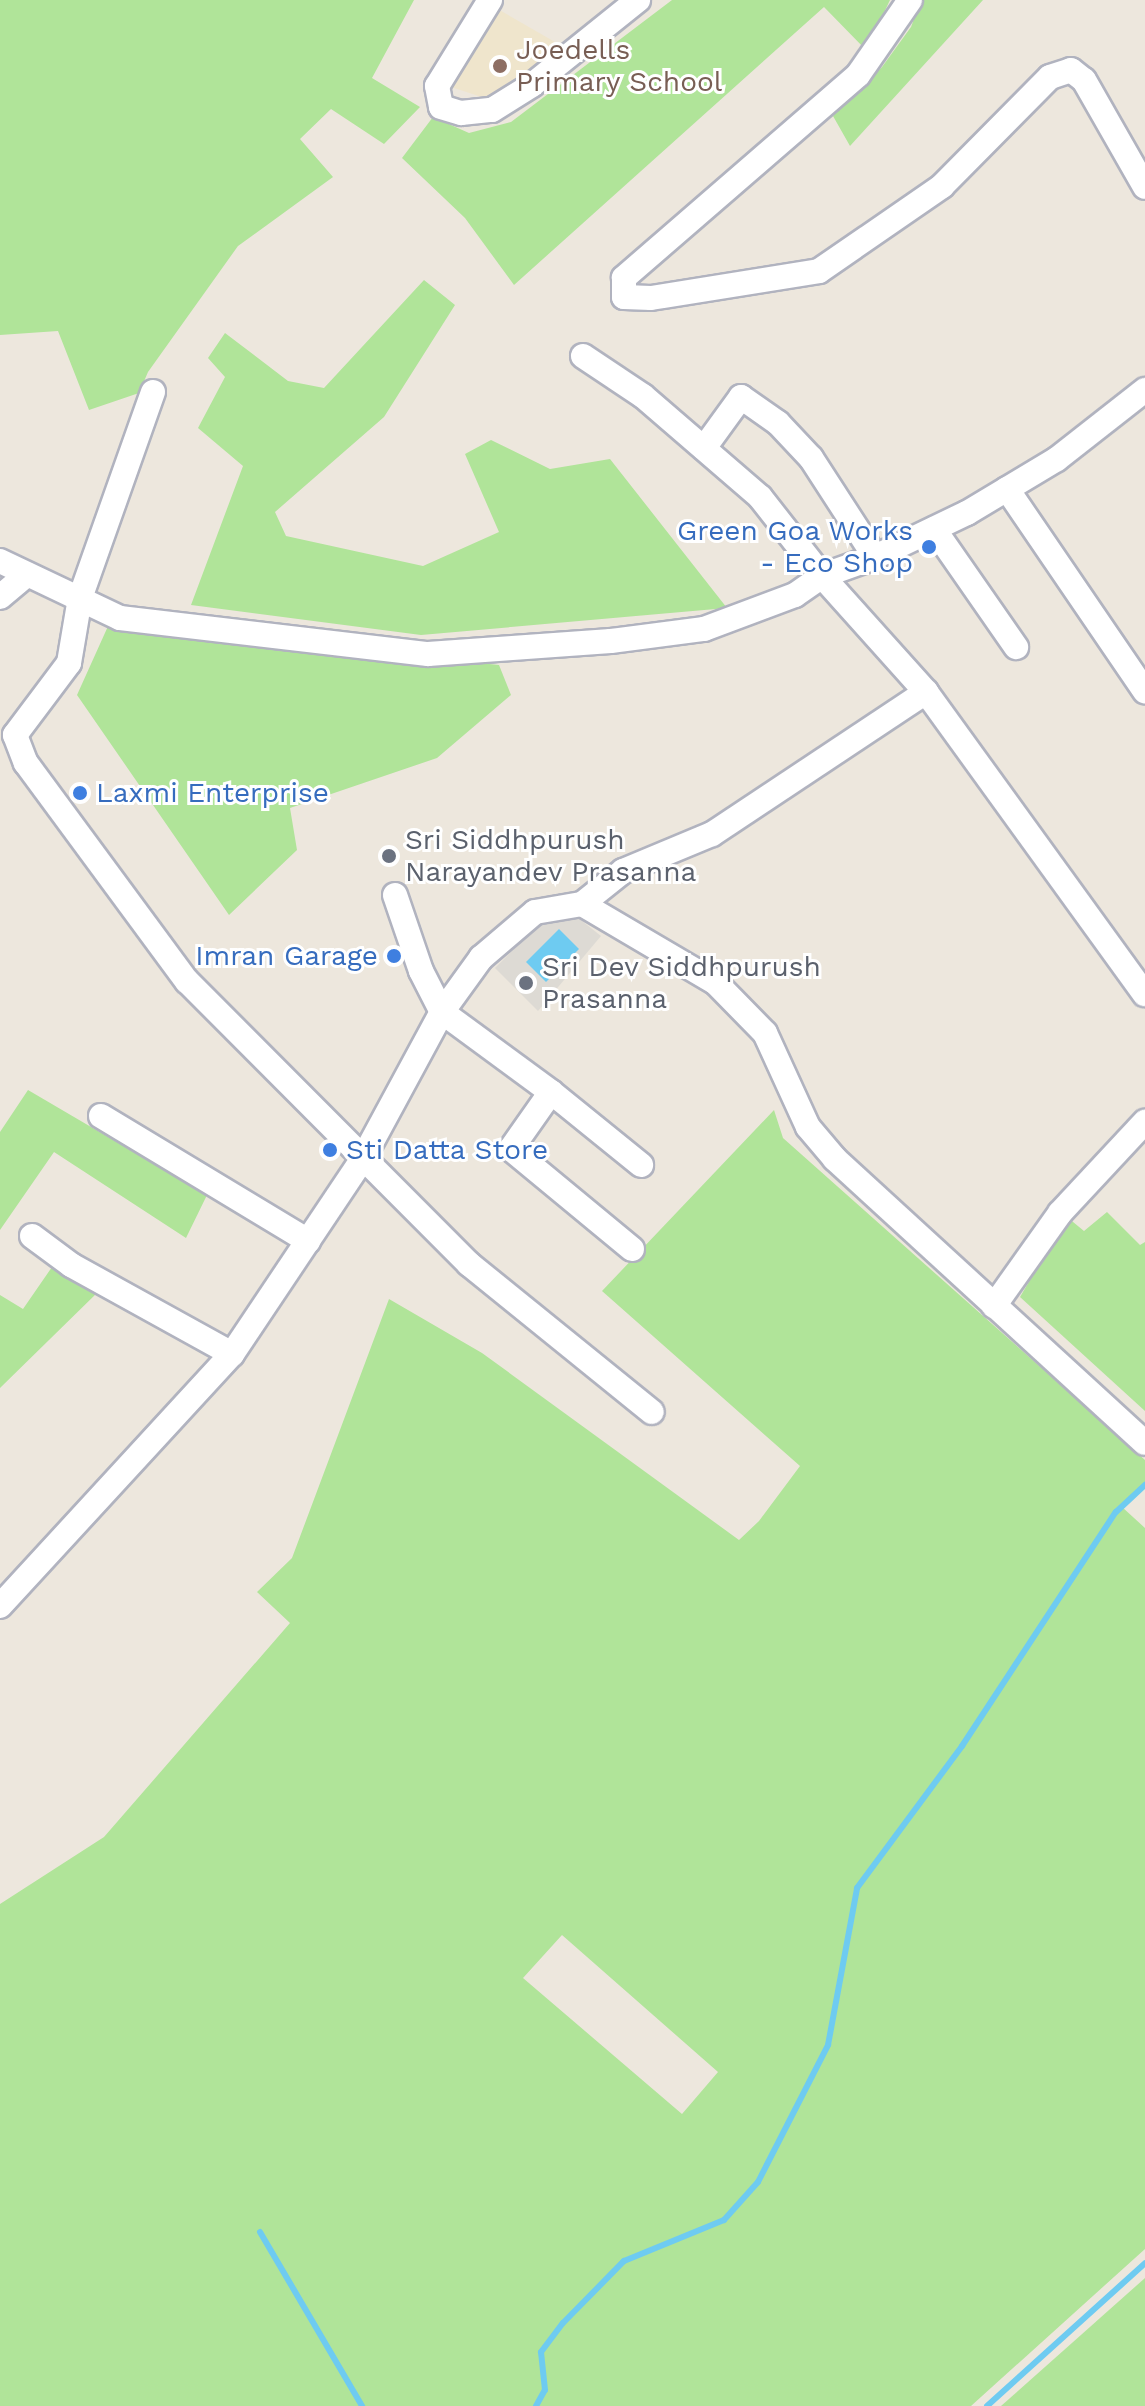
<!DOCTYPE html>
<style>
body{margin:0}
#map{position:relative;width:1145px;height:2406px;overflow:hidden;background:#ede7dd;font-family:"Work Sans",sans-serif}
div>[style]{position:absolute}
[style*='--x']{left:calc(var(--x)*1px);top:calc(var(--y)*1px);width:calc(var(--w)*1px);rotate:calc(var(--a)*1deg)}
.education>*{inset:0;background:#efe5cc}
.green>*{inset:0;background:#b0e499}
.plaza>*{inset:0;background:#dddad4}
.water>*{inset:0;background:#6ecbf1}
.stream>*{height:6px;margin:-3px;padding:0 3px;transform-origin:3px;border-radius:3px;background:#6ecbf1}
.roads{filter:drop-shadow(2px 0 #b1b3bf) drop-shadow(-2px 0 #b1b3bf) drop-shadow(0 2px #b1b3bf) drop-shadow(0 -2px #b1b3bf)}
.minor>*{height:24px;margin:-12px;padding:0 12px;transform-origin:12px;border-radius:12px;background:#fff}
.dots>*{width:22px;height:22px;translate:-50% -50%;box-sizing:border-box;border:4px solid #fff;border-radius:50%}
span{translate:-50% -50%;white-space:nowrap;text-align:center;line-height:1.15;-webkit-text-stroke:6px #fff;paint-order:stroke}
.education-label{font-size:28px;color:#785e54}
.left{translate:0 -50%;text-align:left}
.shop-label{font-size:28px;color:#366cbe}
.right{translate:-100% -50%;text-align:right}
.worship-label{font-size:28px;color:#5b616d}
</style>
<div id="map">
<div class="education">
<div style="clip-path:polygon(496px 8px,562px 46px,494px 101px,451px 87px)"></div>
</div>
<div class="green">
<div style="clip-path:polygon(0 0,414px 0,372px 78px,420px 107px,384px 144px,331px 109px,300px 139px,333px 177px,238px 246px,148px 372px,139px 393px,89px 410px,58px 331px,0 335px)"></div>
<div style="clip-path:polygon(672px 0,890px 0,866px 50px,824px 7px,514px 285px,465px 218px,402px 158px,433px 117px,469px 133px,511px 122px)"></div>
<div style="clip-path:polygon(921px 0,983px 0,850px 146px,833px 116px,882px 67px,911px 27px)"></div>
<div style="clip-path:polygon(424px 280px,455px 305px,384px 417px,275px 512px,286px 536px,423px 566px,499px 532px,465px 454px,491px 440px,550px 469px,610px 459px,727px 608px,421px 635px,191px 605px,243px 466px,198px 428px,225px 377px,208px 358px,225px 333px,288px 381px,324px 388px)"></div>
<div style="clip-path:polygon(109px 624px,499px 665px,511px 695px,437px 758px,290px 808px,297px 850px,229px 915px,77px 695px)"></div>
<div style="clip-path:polygon(28px 1090px,207px 1195px,186px 1238px,54px 1152px,0 1230px,0 1132px)"></div>
<div style="clip-path:polygon(evenodd,774px 1110px,783px 1138px,1145px 1460px,1145px 1483px,1122px 1507px,1145px 1528px,1145px 2249px,971px 2406px,0 2406px,0 1904px,104px 1837px,290px 1623px,257px 1592px,292px 1558px,389px 1299px,482px 1353px,739px 1540px,759px 1521px,800px 1466px,602px 1291px,774px 1110px,562px 1935px,718px 2072px,682px 2114px,523px 1978px,562px 1935px)"></div>
<div style="clip-path:polygon(1107px 1212px,1140px 1245px,1145px 1242px,1145px 1411px,1020px 1297px,1067px 1217px,1084px 1231px)"></div>
<div style="clip-path:polygon(52px 1267px,98px 1292px,0 1388px,0 1295px,23px 1309px)"></div>
<div style="clip-path:polygon(1145px 2278px,1145px 2406px,1001px 2406px)"></div>
</div>
<div class="plaza">
<div style="clip-path:polygon(577px 917px,601px 936px,538px 1011px,495px 968px,537px 926px)"></div>
</div>
<div class="water">
<div style="clip-path:polygon(559px 929px,579px 949px,546px 982px,526px 962px)"></div>
</div>
<div class="stream">
<div style="--x:260;--y:2232;--w:202;--a:59.6"></div>
<div style="--x:536;--y:2406;--w:18;--a:-61"></div>
<div style="--x:545;--y:2390;--w:38;--a:-96"></div>
<div style="--x:541;--y:2352;--w:36;--a:-53"></div>
<div style="--x:563;--y:2323;--w:87;--a:-45.5"></div>
<div style="--x:624;--y:2261;--w:108;--a:-22.3"></div>
<div style="--x:724;--y:2220;--w:51;--a:-48.2"></div>
<div style="--x:758;--y:2182;--w:154;--a:-62.9"></div>
<div style="--x:828;--y:2045;--w:160;--a:-79.5"></div>
<div style="--x:857;--y:1888;--w:177;--a:-53.5"></div>
<div style="--x:962;--y:1746;--w:280;--a:-56.7"></div>
<div style="--x:1116;--y:1512;--w:40;--a:-43"></div>
<div style="--x:987;--y:2406;--w:213;--a:-42.1"></div>
</div>
<div class="roads">
<div class="minor">
<div style="--x:490;--y:0;--w:101;--a:121.6"></div>
<div style="--x:437;--y:86;--w:21;--a:79"></div>
<div style="--x:441;--y:107;--w:21;--a:17"></div>
<div style="--x:461;--y:113;--w:31;--a:-6"></div>
<div style="--x:492;--y:110;--w:47;--a:-32"></div>
<div style="--x:532;--y:85;--w:136;--a:-38.7"></div>
<div style="--x:910;--y:0;--w:91;--a:124.7"></div>
<div style="--x:858;--y:75;--w:310;--a:139.1"></div>
<div style="--x:624;--y:278;--w:19;--a:90"></div>
<div style="--x:624;--y:297;--w:27;--a:2"></div>
<div style="--x:651;--y:298;--w:170;--a:-9.1"></div>
<div style="--x:819;--y:271;--w:150;--a:-34.6"></div>
<div style="--x:942;--y:186;--w:153;--a:-45.3"></div>
<div style="--x:1050;--y:77;--w:22;--a:-18"></div>
<div style="--x:1071;--y:70;--w:16;--a:38"></div>
<div style="--x:1084;--y:80;--w:123;--a:60.3"></div>
<div style="--x:583;--y:356;--w:72;--a:33.7"></div>
<div style="--x:643;--y:396;--w:155;--a:40.8"></div>
<div style="--x:760;--y:497;--w:100;--a:51.9"></div>
<div style="--x:822;--y:576;--w:156;--a:48.1"></div>
<div style="--x:926;--y:692;--w:373;--a:54.1"></div>
<div style="--x:153;--y:392;--w:219;--a:109.5"></div>
<div style="--x:80;--y:598;--w:66;--a:99.6"></div>
<div style="--x:69;--y:663;--w:90;--a:126.9"></div>
<div style="--x:15;--y:735;--w:30;--a:69"></div>
<div style="--x:26;--y:763;--w:271;--a:53.6"></div>
<div style="--x:187;--y:981;--w:400;--a:45.1"></div>
<div style="--x:469;--y:1264;--w:235;--a:39"></div>
<div style="--x:704;--y:448;--w:63;--a:-54"></div>
<div style="--x:741;--y:397;--w:45;--a:35.1"></div>
<div style="--x:778;--y:423;--w:48;--a:46.7"></div>
<div style="--x:811;--y:458;--w:118;--a:57.1"></div>
<div style="--x:1007;--y:489;--w:245;--a:55.7"></div>
<div style="--x:934;--y:529;--w:144;--a:55.2"></div>
<div style="--x:0;--y:561;--w:133;--a:25.4"></div>
<div style="--x:120;--y:618;--w:310;--a:6.7"></div>
<div style="--x:428;--y:654;--w:183;--a:-4.1"></div>
<div style="--x:611;--y:641;--w:94;--a:-7.4"></div>
<div style="--x:704;--y:629;--w:97;--a:-20.5"></div>
<div style="--x:795;--y:595;--w:33;--a:-35"></div>
<div style="--x:822;--y:576;--w:56;--a:-19.7"></div>
<div style="--x:875;--y:557;--w:102;--a:-25.6"></div>
<div style="--x:967;--y:513;--w:105;--a:-31"></div>
<div style="--x:1057;--y:459;--w:112;--a:-38.1"></div>
<div style="--x:0;--y:597;--w:35;--a:-40"></div>
<div style="--x:395;--y:895;--w:80;--a:71.1"></div>
<div style="--x:421;--y:971;--w:46;--a:62.9"></div>
<div style="--x:442;--y:1012;--w:135;--a:36.3"></div>
<div style="--x:551;--y:1092;--w:116;--a:39"></div>
<div style="--x:582;--y:904;--w:53;--a:-38.8"></div>
<div style="--x:623;--y:871;--w:96;--a:-22.6"></div>
<div style="--x:712;--y:834;--w:257;--a:-33.6"></div>
<div style="--x:551;--y:1092;--w:70;--a:125.1"></div>
<div style="--x:511;--y:1149;--w:157;--a:39.6"></div>
<div style="--x:101;--y:1116;--w:242;--a:31.1"></div>
<div style="--x:32;--y:1236;--w:49;--a:36.6"></div>
<div style="--x:71;--y:1265;--w:184;--a:28.9"></div>
<div style="--x:994;--y:1306;--w:114;--a:-54.6"></div>
<div style="--x:1060;--y:1213;--w:125;--a:-47"></div>
<div style="--x:0;--y:1606;--w:343;--a:-47.4"></div>
<div style="--x:232;--y:1354;--w:236;--a:-56.2"></div>
<div style="--x:363;--y:1158;--w:166;--a:-61.6"></div>
<div style="--x:442;--y:1012;--w:67;--a:-54.2"></div>
<div style="--x:481;--y:958;--w:71;--a:-40.4"></div>
<div style="--x:535;--y:912;--w:48;--a:-9.7"></div>
<div style="--x:582;--y:904;--w:156;--a:30.5"></div>
<div style="--x:716;--y:983;--w:70;--a:45.6"></div>
<div style="--x:765;--y:1033;--w:103;--a:65.4"></div>
<div style="--x:808;--y:1127;--w:42;--a:49.8"></div>
<div style="--x:835;--y:1159;--w:420;--a:42.5"></div>
</div>
</div>
<div class="dots">
<div style="left:500px;top:66px;background:#8d6e63"></div>
<div style="left:929px;top:547px;background:#3f7fe0"></div>
<div style="left:80px;top:793px;background:#3f7fe0"></div>
<div style="left:389px;top:856px;background:#6b7280"></div>
<div style="left:394px;top:956px;background:#3f7fe0"></div>
<div style="left:526px;top:983px;background:#6b7280"></div>
<div style="left:330px;top:1150px;background:#3f7fe0"></div>
</div>
<div class="education-label">
<span class="left" style="left:516px;top:66px">Joedells<br>Primary School</span>
</div>
<div class="shop-label">
<span class="right" style="left:913px;top:547px">Green Goa Works<br>- Eco Shop</span>
<span class="left" style="left:96px;top:793px">Laxmi Enterprise</span>
<span class="right" style="left:378px;top:956px">Imran Garage</span>
<span class="left" style="left:346px;top:1150px">Sti Datta Store</span>
</div>
<div class="worship-label">
<span class="left" style="left:405px;top:856px">Sri Siddhpurush<br>Narayandev Prasanna</span>
<span class="left" style="left:542px;top:983px">Sri Dev Siddhpurush<br>Prasanna</span>
</div>
</div>
